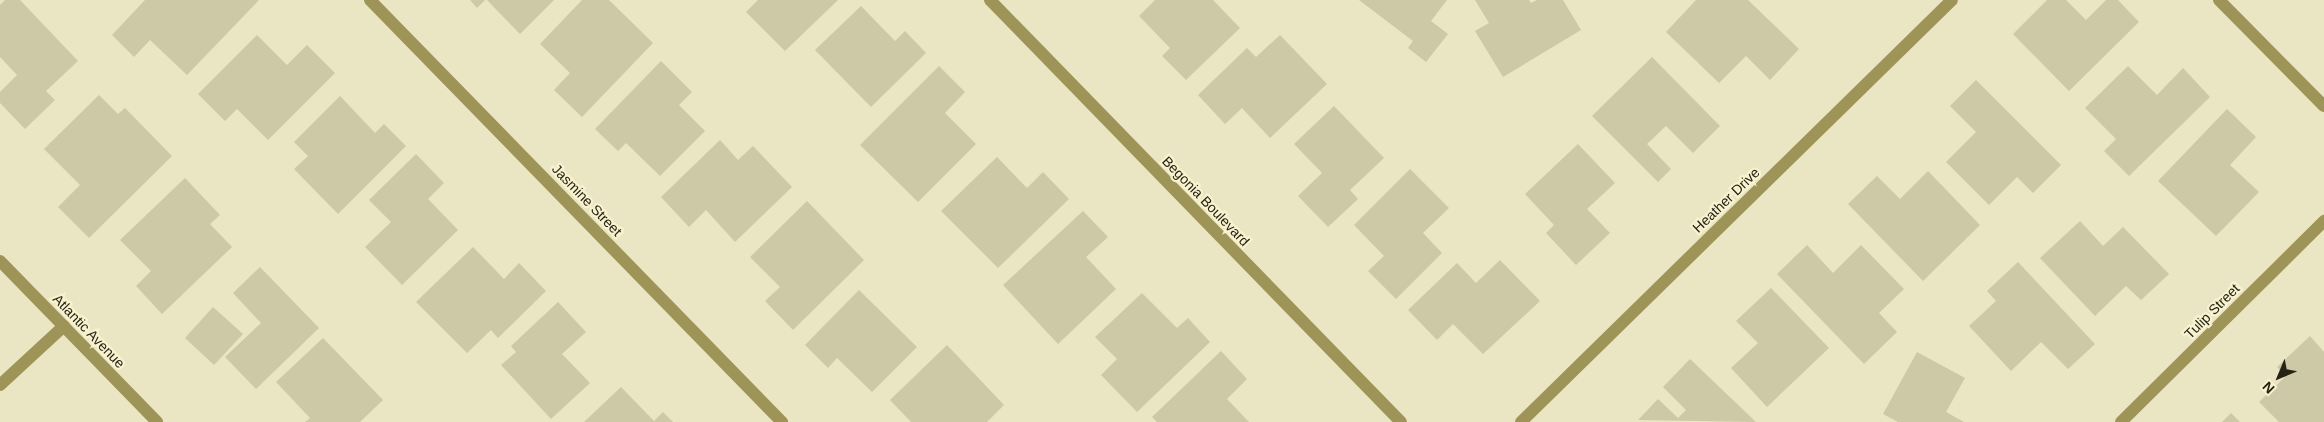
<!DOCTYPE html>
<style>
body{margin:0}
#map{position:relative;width:2324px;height:422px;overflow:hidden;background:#eae5c2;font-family:Arial,sans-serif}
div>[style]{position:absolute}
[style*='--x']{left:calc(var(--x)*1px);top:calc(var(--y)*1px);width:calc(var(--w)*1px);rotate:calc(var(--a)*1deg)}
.building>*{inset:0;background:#cdc8a5}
.minor>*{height:12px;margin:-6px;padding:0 6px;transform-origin:6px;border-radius:6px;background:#9e9457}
span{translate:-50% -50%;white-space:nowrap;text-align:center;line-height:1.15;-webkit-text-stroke:4.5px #f8f2cf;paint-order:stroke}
.street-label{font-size:14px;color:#252316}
.north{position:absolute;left:2254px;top:352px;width:50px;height:50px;-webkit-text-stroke:4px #f8f2cf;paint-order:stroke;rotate:225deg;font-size:14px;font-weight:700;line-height:20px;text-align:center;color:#252316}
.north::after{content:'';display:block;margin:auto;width:18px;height:22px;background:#252316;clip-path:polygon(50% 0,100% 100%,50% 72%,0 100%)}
</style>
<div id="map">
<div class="building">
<div style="clip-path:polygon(5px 0,20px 0,78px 61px,46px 91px,55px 100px,25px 129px,0 103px,0 92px,17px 75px,0 57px,0 5px)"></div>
<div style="clip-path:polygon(145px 0,259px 0,187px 75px,150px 40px,134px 57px,112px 35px)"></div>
<div style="clip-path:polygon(470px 0,485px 0,477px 8px)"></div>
<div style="clip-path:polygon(487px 0,554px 0,520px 34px)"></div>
<div style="clip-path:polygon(582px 0,609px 0,653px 43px,582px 117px,554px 90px,570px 73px,540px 44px)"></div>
<div style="clip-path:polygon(758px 0,838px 0,785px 51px,746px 12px)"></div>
<div style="clip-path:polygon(1155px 0,1213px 0,1240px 28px,1186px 80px,1162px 56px,1170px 48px,1139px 16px)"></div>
<div style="clip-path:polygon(1359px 0,1447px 0,1431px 21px,1448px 34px,1426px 62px,1408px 48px,1413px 41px)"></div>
<div style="clip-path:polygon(1475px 0,1529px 0,1531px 3px,1537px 0,1563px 0,1581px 30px,1503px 77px,1475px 31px,1489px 23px)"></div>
<div style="clip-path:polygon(1696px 0,1748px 0,1799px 49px,1770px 80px,1746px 56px,1719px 83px,1666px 32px)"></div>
<div style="clip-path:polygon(2047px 0,2066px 0,2086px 20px,2106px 0,2118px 0,2139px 22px,2069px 91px,2013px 34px)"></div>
<div style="clip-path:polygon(861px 6px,895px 41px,905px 31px,926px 53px,871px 107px,815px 50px)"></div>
<div style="clip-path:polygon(257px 35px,287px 65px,307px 45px,335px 73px,268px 140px,237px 109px,225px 121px,198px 94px)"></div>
<div style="clip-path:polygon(1280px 35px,1327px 84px,1270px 138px,1242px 108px,1225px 124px,1198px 95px,1247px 48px,1256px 57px)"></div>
<div style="clip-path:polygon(1652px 57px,1720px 126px,1693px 153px,1666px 126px,1647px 144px,1671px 169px,1658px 182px,1592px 116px)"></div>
<div style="clip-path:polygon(661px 61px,692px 92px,679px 105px,705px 131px,660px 176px,626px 143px,618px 151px,595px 129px)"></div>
<div style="clip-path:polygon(939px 66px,965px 92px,945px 113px,976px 144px,918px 202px,860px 145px)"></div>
<div style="clip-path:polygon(2128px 66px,2157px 95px,2183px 68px,2210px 97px,2129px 176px,2104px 151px,2116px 139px,2085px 108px)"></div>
<div style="clip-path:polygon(1976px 80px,2061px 165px,2033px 193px,2017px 177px,1989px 205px,1946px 162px,1976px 132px,1950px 106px)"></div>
<div style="clip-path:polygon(99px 95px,118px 114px,125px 108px,172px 156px,89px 238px,58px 207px,80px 185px,44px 149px)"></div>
<div style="clip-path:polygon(340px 96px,375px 133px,384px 124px,406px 146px,338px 214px,294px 169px,308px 156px,294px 142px)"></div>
<div style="clip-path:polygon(1334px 106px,1384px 158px,1350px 190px,1358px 199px,1328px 227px,1298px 196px,1322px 173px,1294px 144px)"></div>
<div style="clip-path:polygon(2227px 109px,2256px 137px,2230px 165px,2259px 192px,2216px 236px,2158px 181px)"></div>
<div style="clip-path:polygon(720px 140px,738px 160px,753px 146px,792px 187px,735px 242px,706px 210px,689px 227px,661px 197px)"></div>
<div style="clip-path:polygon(1578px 144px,1615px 183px,1587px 209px,1610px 233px,1576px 265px,1546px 233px,1554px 225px,1525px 194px)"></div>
<div style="clip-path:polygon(416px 154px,444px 183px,428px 199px,458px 230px,402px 285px,365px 247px,391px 222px,369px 200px)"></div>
<div style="clip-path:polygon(997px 157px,1027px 188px,1043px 172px,1069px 199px,998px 268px,941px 211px)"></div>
<div style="clip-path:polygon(1410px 169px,1449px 208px,1423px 233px,1442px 253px,1396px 299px,1368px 271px,1384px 256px,1354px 225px)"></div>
<div style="clip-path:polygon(1928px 171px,1980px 225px,1923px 281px,1848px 204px,1877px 176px,1900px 199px)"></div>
<div style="clip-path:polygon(185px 178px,220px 215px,210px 224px,232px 247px,162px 314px,136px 286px,151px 271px,120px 240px)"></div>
<div style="clip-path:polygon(807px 201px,864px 260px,793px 330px,765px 301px,780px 287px,750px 257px)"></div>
<div style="clip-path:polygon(1083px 211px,1108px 237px,1086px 257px,1116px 289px,1058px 344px,1003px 285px)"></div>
<div style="clip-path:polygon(2080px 221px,2103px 246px,2123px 227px,2169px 274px,2141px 300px,2126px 286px,2095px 316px,2040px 258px)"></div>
<div style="clip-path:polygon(1807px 245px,1833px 273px,1861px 245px,1904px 289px,1879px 313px,1897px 332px,1864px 364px,1777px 274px)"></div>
<div style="clip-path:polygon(473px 247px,504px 279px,519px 263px,546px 291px,498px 338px,491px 330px,467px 353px,416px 302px)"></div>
<div style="clip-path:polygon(1500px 260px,1540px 301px,1483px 354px,1453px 324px,1437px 340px,1408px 310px,1457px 263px,1476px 283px)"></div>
<div style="clip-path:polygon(2018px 262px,2095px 344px,2068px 369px,2041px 342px,2011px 371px,1969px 326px,1996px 301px,1987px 291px)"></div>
<div style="clip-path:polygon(260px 267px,319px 328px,256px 389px,225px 357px,261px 323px,233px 293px)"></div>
<div style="clip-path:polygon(1771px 288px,1829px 348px,1767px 407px,1731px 368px,1758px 343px,1736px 321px)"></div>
<div style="clip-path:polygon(859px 290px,917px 347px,872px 392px,837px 358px,828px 368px,805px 345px)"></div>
<div style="clip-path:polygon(1142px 293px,1177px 328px,1188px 318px,1210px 342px,1137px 412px,1101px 375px,1117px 359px,1095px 337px)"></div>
<div style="clip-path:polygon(558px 302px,586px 332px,562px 354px,590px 383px,551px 419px,501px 365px,516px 352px,511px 346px)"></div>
<div style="clip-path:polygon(213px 307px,243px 334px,214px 365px,185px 338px)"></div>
<div style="clip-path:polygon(2310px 336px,2324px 352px,2324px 422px,2279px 422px,2259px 402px,2285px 377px,2277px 367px)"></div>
<div style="clip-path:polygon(323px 338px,383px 400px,360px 422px,305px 422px,310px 418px,276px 382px)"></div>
<div style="clip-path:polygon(947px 345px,1004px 405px,987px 422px,911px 422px,890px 400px)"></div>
<div style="clip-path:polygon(1221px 351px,1247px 379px,1227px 399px,1249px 422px,1157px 422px,1152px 417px)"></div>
<div style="clip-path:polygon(1917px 352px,1965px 378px,1946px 412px,1964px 422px,1898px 422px,1883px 414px)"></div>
<div style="clip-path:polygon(1690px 359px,1756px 422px,1638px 420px,1658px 399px,1678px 418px,1686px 410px,1663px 387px)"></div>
<div style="clip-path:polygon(621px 387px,654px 421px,663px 412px,673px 422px,584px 422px)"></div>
<div style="clip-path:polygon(2231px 413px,2240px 422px,2222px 422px)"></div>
</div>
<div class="minor">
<div style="--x:370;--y:0;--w:590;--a:45.69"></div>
<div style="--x:990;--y:0;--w:589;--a:45.76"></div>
<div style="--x:2219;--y:0;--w:149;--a:45.3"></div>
<div style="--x:0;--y:261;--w:225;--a:45.7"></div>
<div style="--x:0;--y:385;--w:87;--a:-42.7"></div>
<div style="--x:1521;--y:422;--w:603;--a:-44.4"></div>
<div style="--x:2121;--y:422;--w:286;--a:-44.7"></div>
</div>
<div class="street-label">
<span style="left:587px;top:200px;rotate:46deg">Jasmine Street</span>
<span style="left:1726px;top:200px;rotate:-44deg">Heather Drive</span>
<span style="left:1206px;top:201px;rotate:46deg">Begonia Boulevard</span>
<span style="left:2212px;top:311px;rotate:-45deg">Tulip Street</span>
<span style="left:89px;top:331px;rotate:46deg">Atlantic Avenue</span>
</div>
<div class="north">N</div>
</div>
